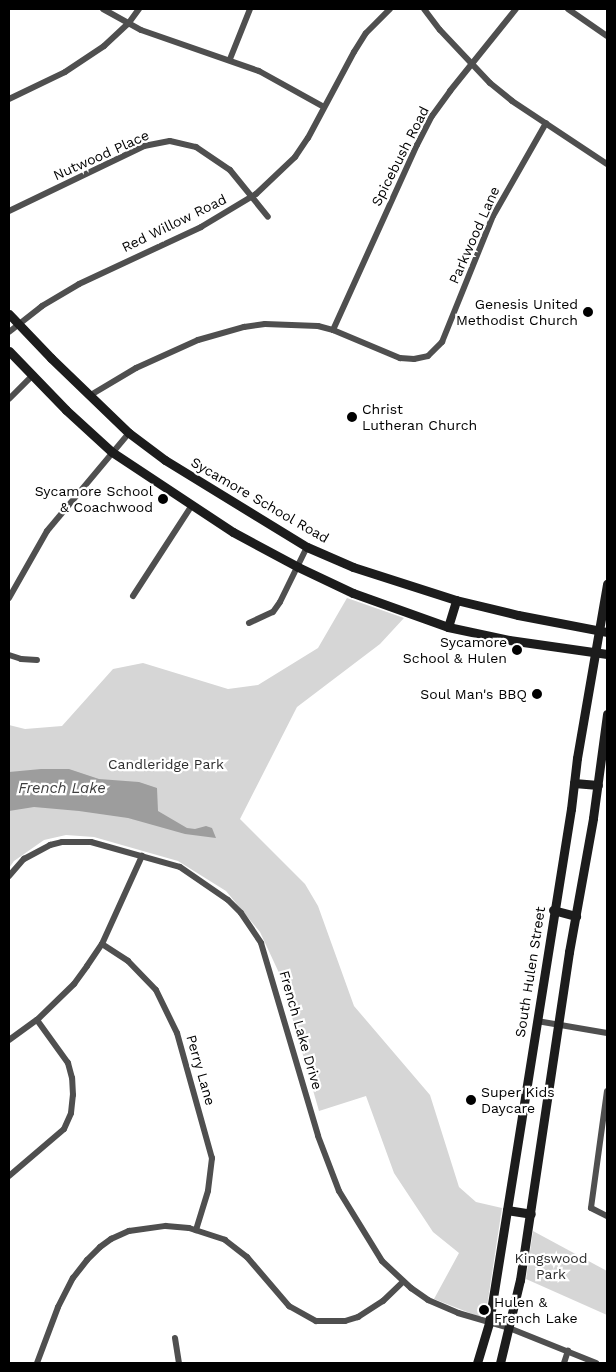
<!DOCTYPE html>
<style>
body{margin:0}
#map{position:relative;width:616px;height:1372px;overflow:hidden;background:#fff;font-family:"Work Sans",sans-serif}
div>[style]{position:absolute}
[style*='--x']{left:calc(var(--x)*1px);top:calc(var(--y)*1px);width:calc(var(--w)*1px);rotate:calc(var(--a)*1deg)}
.green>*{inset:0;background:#d6d6d6}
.water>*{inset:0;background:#9d9d9d}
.street>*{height:6px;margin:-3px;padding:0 3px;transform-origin:3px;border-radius:3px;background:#4f4f4f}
.secondary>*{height:9px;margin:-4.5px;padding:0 4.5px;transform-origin:4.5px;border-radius:4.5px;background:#1c1c1c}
.dots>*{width:14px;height:14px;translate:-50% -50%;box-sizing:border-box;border:2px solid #fff;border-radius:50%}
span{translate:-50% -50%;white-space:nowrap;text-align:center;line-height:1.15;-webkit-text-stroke:4.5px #fff;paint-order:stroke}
.street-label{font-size:14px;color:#000}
.poi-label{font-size:14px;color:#000}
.right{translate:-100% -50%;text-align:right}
.left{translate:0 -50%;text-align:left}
.park-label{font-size:14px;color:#2d2d2d}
.water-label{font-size:15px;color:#3e3e3e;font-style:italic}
.frame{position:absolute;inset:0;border:10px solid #000;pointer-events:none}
</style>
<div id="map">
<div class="green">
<div style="clip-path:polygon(347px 598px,404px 618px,380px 644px,297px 707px,240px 819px,305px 884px,318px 906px,354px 1006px,430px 1095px,459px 1187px,476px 1202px,502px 1208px,486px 1313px,480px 1317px,434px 1299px,459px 1253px,433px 1232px,394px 1173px,366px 1096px,319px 1111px,280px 975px,260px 932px,226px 891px,178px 861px,94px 837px,66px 835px,44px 840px,14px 861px,9px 868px,9px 725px,25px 729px,62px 726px,113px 669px,143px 663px,228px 689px,258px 685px,318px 648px)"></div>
<div style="clip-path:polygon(533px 1231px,607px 1271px,607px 1315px,526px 1279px)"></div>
</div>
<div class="water">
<div style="clip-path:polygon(41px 769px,69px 769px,99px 779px,139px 782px,157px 788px,158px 811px,187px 828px,195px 829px,206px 826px,212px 828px,216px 838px,185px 834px,128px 818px,79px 811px,34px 807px,9px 811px,9px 772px)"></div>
</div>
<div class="street">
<div style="--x:103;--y:9;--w:43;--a:28.9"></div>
<div style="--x:141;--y:30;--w:125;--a:19.2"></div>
<div style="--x:259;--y:71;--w:74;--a:29"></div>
<div style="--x:424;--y:9;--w:26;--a:53"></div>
<div style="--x:440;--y:30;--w:73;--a:46.7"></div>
<div style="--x:490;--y:83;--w:28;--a:39"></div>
<div style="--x:512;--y:101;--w:114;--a:33.6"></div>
<div style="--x:568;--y:9;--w:47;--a:34.7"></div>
<div style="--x:230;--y:59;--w:54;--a:-68.2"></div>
<div style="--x:9;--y:99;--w:62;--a:-25.7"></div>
<div style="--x:65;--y:72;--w:47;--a:-33.7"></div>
<div style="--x:104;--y:46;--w:33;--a:-43"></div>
<div style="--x:128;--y:24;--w:19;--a:-54"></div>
<div style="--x:9;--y:211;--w:150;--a:-25.7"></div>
<div style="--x:144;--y:146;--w:26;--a:-11"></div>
<div style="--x:170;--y:141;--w:27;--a:13"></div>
<div style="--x:196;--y:147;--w:41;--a:34.1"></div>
<div style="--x:230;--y:170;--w:60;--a:51"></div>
<div style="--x:333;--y:330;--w:203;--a:-65.6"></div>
<div style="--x:417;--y:145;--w:33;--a:-63"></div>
<div style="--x:432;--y:116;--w:31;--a:-54"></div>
<div style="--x:450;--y:91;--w:105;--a:-51.2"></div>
<div style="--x:9;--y:332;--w:42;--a:-38.2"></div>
<div style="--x:42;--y:306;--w:43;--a:-30.7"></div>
<div style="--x:79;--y:284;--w:135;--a:-25"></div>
<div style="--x:201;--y:227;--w:64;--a:-31"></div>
<div style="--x:256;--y:194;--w:54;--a:-43.5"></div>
<div style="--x:295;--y:157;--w:23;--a:-56"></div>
<div style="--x:308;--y:138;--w:98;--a:-61.9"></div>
<div style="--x:354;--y:52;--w:22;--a:-58"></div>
<div style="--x:366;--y:33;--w:34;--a:-45"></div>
<div style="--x:89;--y:396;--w:55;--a:-30.8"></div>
<div style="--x:136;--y:368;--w:68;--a:-24.3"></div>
<div style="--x:198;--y:340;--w:48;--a:-15.8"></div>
<div style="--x:244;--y:327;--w:21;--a:-8"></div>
<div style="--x:265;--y:324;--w:53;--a:2.2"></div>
<div style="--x:318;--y:326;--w:16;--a:15"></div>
<div style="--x:333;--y:330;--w:73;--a:22.7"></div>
<div style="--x:400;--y:358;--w:14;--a:4"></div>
<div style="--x:414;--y:359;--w:14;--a:-12"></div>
<div style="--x:428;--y:356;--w:20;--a:-45"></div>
<div style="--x:442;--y:342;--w:136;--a:-68"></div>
<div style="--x:493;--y:216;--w:107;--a:-60.3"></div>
<div style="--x:9;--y:399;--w:33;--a:-45"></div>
<div style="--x:133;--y:596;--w:108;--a:-57"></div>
<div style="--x:9;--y:598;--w:77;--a:-60.4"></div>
<div style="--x:47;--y:531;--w:128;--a:-50.1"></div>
<div style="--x:249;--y:623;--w:26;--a:-25"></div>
<div style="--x:273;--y:612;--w:12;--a:-55"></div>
<div style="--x:280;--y:602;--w:61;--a:-63.9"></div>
<div style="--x:9;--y:655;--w:13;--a:18"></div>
<div style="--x:21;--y:659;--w:16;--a:4"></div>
<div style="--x:9;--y:876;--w:23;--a:-49"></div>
<div style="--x:24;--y:859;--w:30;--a:-28"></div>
<div style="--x:50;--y:845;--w:12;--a:-14"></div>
<div style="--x:62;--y:842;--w:29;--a:0"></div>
<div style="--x:91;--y:842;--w:92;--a:15.7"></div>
<div style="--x:180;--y:867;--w:58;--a:34.5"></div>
<div style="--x:228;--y:900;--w:18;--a:45"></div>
<div style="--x:241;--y:913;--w:36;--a:56"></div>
<div style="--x:261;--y:943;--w:201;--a:73.5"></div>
<div style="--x:318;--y:1136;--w:59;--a:69.1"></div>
<div style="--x:339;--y:1191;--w:82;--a:58.4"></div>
<div style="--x:382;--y:1261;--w:40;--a:43"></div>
<div style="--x:411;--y:1288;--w:21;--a:35"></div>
<div style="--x:428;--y:1300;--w:33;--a:23"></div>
<div style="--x:458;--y:1313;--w:53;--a:16.4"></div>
<div style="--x:509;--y:1328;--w:94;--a:21.9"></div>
<div style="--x:102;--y:944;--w:31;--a:33"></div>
<div style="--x:128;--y:961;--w:40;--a:46"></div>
<div style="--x:156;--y:990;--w:48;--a:64"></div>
<div style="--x:177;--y:1033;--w:130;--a:74.4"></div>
<div style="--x:212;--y:1158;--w:33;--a:97"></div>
<div style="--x:208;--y:1191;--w:41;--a:107.1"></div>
<div style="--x:537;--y:1021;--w:71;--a:9.7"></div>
<div style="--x:9;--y:1040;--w:34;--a:-36"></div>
<div style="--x:37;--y:1020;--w:52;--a:-44.2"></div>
<div style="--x:74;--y:984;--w:22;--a:-54"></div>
<div style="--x:87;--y:966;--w:27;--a:-56"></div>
<div style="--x:102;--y:944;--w:97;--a:-65.6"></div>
<div style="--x:607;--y:1091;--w:118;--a:97.8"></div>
<div style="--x:591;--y:1208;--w:18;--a:27"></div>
<div style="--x:9;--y:1176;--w:72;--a:-40.5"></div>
<div style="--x:64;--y:1129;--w:17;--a:-66"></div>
<div style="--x:71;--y:1113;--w:18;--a:-84"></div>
<div style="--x:73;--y:1095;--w:17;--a:-93"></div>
<div style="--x:72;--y:1078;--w:16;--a:-105"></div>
<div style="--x:68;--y:1063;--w:53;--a:-125.8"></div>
<div style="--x:175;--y:1338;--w:25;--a:81"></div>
<div style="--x:37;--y:1363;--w:60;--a:-69.4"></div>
<div style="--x:58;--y:1307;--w:33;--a:-63"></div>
<div style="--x:73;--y:1278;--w:23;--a:-52"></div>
<div style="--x:87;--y:1260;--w:18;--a:-45"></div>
<div style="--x:100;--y:1247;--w:14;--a:-36"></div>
<div style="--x:111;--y:1239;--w:20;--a:-24"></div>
<div style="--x:129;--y:1231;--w:37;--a:-8"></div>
<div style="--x:166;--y:1226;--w:23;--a:5"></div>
<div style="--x:189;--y:1228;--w:38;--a:18"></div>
<div style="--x:225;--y:1240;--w:28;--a:38"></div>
<div style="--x:247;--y:1257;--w:65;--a:49.4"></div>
<div style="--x:289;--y:1306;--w:31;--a:29"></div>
<div style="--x:316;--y:1321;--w:29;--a:0"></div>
<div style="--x:345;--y:1321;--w:14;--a:-17"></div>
<div style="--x:358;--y:1317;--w:30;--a:-33"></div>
<div style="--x:383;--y:1301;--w:28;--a:-44"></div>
<div style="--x:564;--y:1363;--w:13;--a:-72"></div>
</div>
<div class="secondary">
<div style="--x:9;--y:314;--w:61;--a:46.3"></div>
<div style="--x:51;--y:358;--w:108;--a:43.9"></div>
<div style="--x:129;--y:433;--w:45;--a:36.9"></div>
<div style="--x:165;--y:460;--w:167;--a:31.5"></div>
<div style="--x:307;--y:547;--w:50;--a:23.5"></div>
<div style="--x:353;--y:567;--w:108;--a:17.8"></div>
<div style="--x:456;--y:600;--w:64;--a:13.6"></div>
<div style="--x:518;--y:615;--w:91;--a:10.8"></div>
<div style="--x:9;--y:351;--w:82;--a:46"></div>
<div style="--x:66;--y:410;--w:62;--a:42.4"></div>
<div style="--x:112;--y:452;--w:145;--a:33.5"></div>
<div style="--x:233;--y:532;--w:74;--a:28.3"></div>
<div style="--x:298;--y:567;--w:61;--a:25.3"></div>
<div style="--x:353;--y:593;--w:101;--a:19.7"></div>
<div style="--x:448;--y:627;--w:62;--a:12"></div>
<div style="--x:509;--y:640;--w:99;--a:8.1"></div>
<div style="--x:448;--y:627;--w:28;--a:-73"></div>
<div style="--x:574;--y:783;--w:24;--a:5"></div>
<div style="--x:553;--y:910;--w:24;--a:15"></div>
<div style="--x:507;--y:1210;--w:24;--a:9"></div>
<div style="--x:477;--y:1363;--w:42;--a:-73.3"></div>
<div style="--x:489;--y:1323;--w:520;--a:-80.94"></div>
<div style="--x:571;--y:809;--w:51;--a:-83.3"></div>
<div style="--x:577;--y:758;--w:177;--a:-80.2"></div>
<div style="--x:500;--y:1363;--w:85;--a:-76.5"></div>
<div style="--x:520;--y:1280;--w:332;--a:-81.5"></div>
<div style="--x:569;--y:952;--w:136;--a:-79.8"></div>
<div style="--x:593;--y:818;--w:105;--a:-82.3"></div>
</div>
<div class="dots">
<div style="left:588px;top:312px;background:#000"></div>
<div style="left:352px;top:417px;background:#000"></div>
<div style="left:163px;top:499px;background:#000"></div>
<div style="left:517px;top:650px;background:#000"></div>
<div style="left:537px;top:694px;background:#000"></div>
<div style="left:471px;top:1100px;background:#000"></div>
<div style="left:484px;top:1310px;background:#000"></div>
</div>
<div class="street-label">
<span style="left:101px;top:155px;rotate:-24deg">Nutwood Place</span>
<span style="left:400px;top:156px;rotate:-63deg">Spicebush Road</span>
<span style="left:174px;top:223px;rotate:-26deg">Red Willow Road</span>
<span style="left:474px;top:235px;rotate:-66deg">Parkwood Lane</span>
<span style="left:260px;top:500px;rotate:30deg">Sycamore School Road</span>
<span style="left:530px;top:972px;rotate:-81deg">South Hulen Street</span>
<span style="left:301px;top:1030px;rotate:74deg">French Lake Drive</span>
<span style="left:201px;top:1070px;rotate:74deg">Perry Lane</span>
</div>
<div class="poi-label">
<span class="right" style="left:578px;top:312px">Genesis United<br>Methodist Church</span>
<span class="left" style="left:362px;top:417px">Christ<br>Lutheran Church</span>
<span class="right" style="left:153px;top:499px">Sycamore School<br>&amp; Coachwood</span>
<span class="right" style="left:507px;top:650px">Sycamore<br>School &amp; Hulen</span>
<span class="right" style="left:527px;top:694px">Soul Man's BBQ</span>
<span class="left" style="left:481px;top:1100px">Super Kids<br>Daycare</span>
<span class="left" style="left:494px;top:1310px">Hulen &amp;<br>French Lake</span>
</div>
<div class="park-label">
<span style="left:166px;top:764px">Candleridge Park</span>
<span style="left:551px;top:1266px">Kingswood<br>Park</span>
</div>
<div class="water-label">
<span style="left:62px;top:789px">French Lake</span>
</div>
<div class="frame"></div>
</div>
